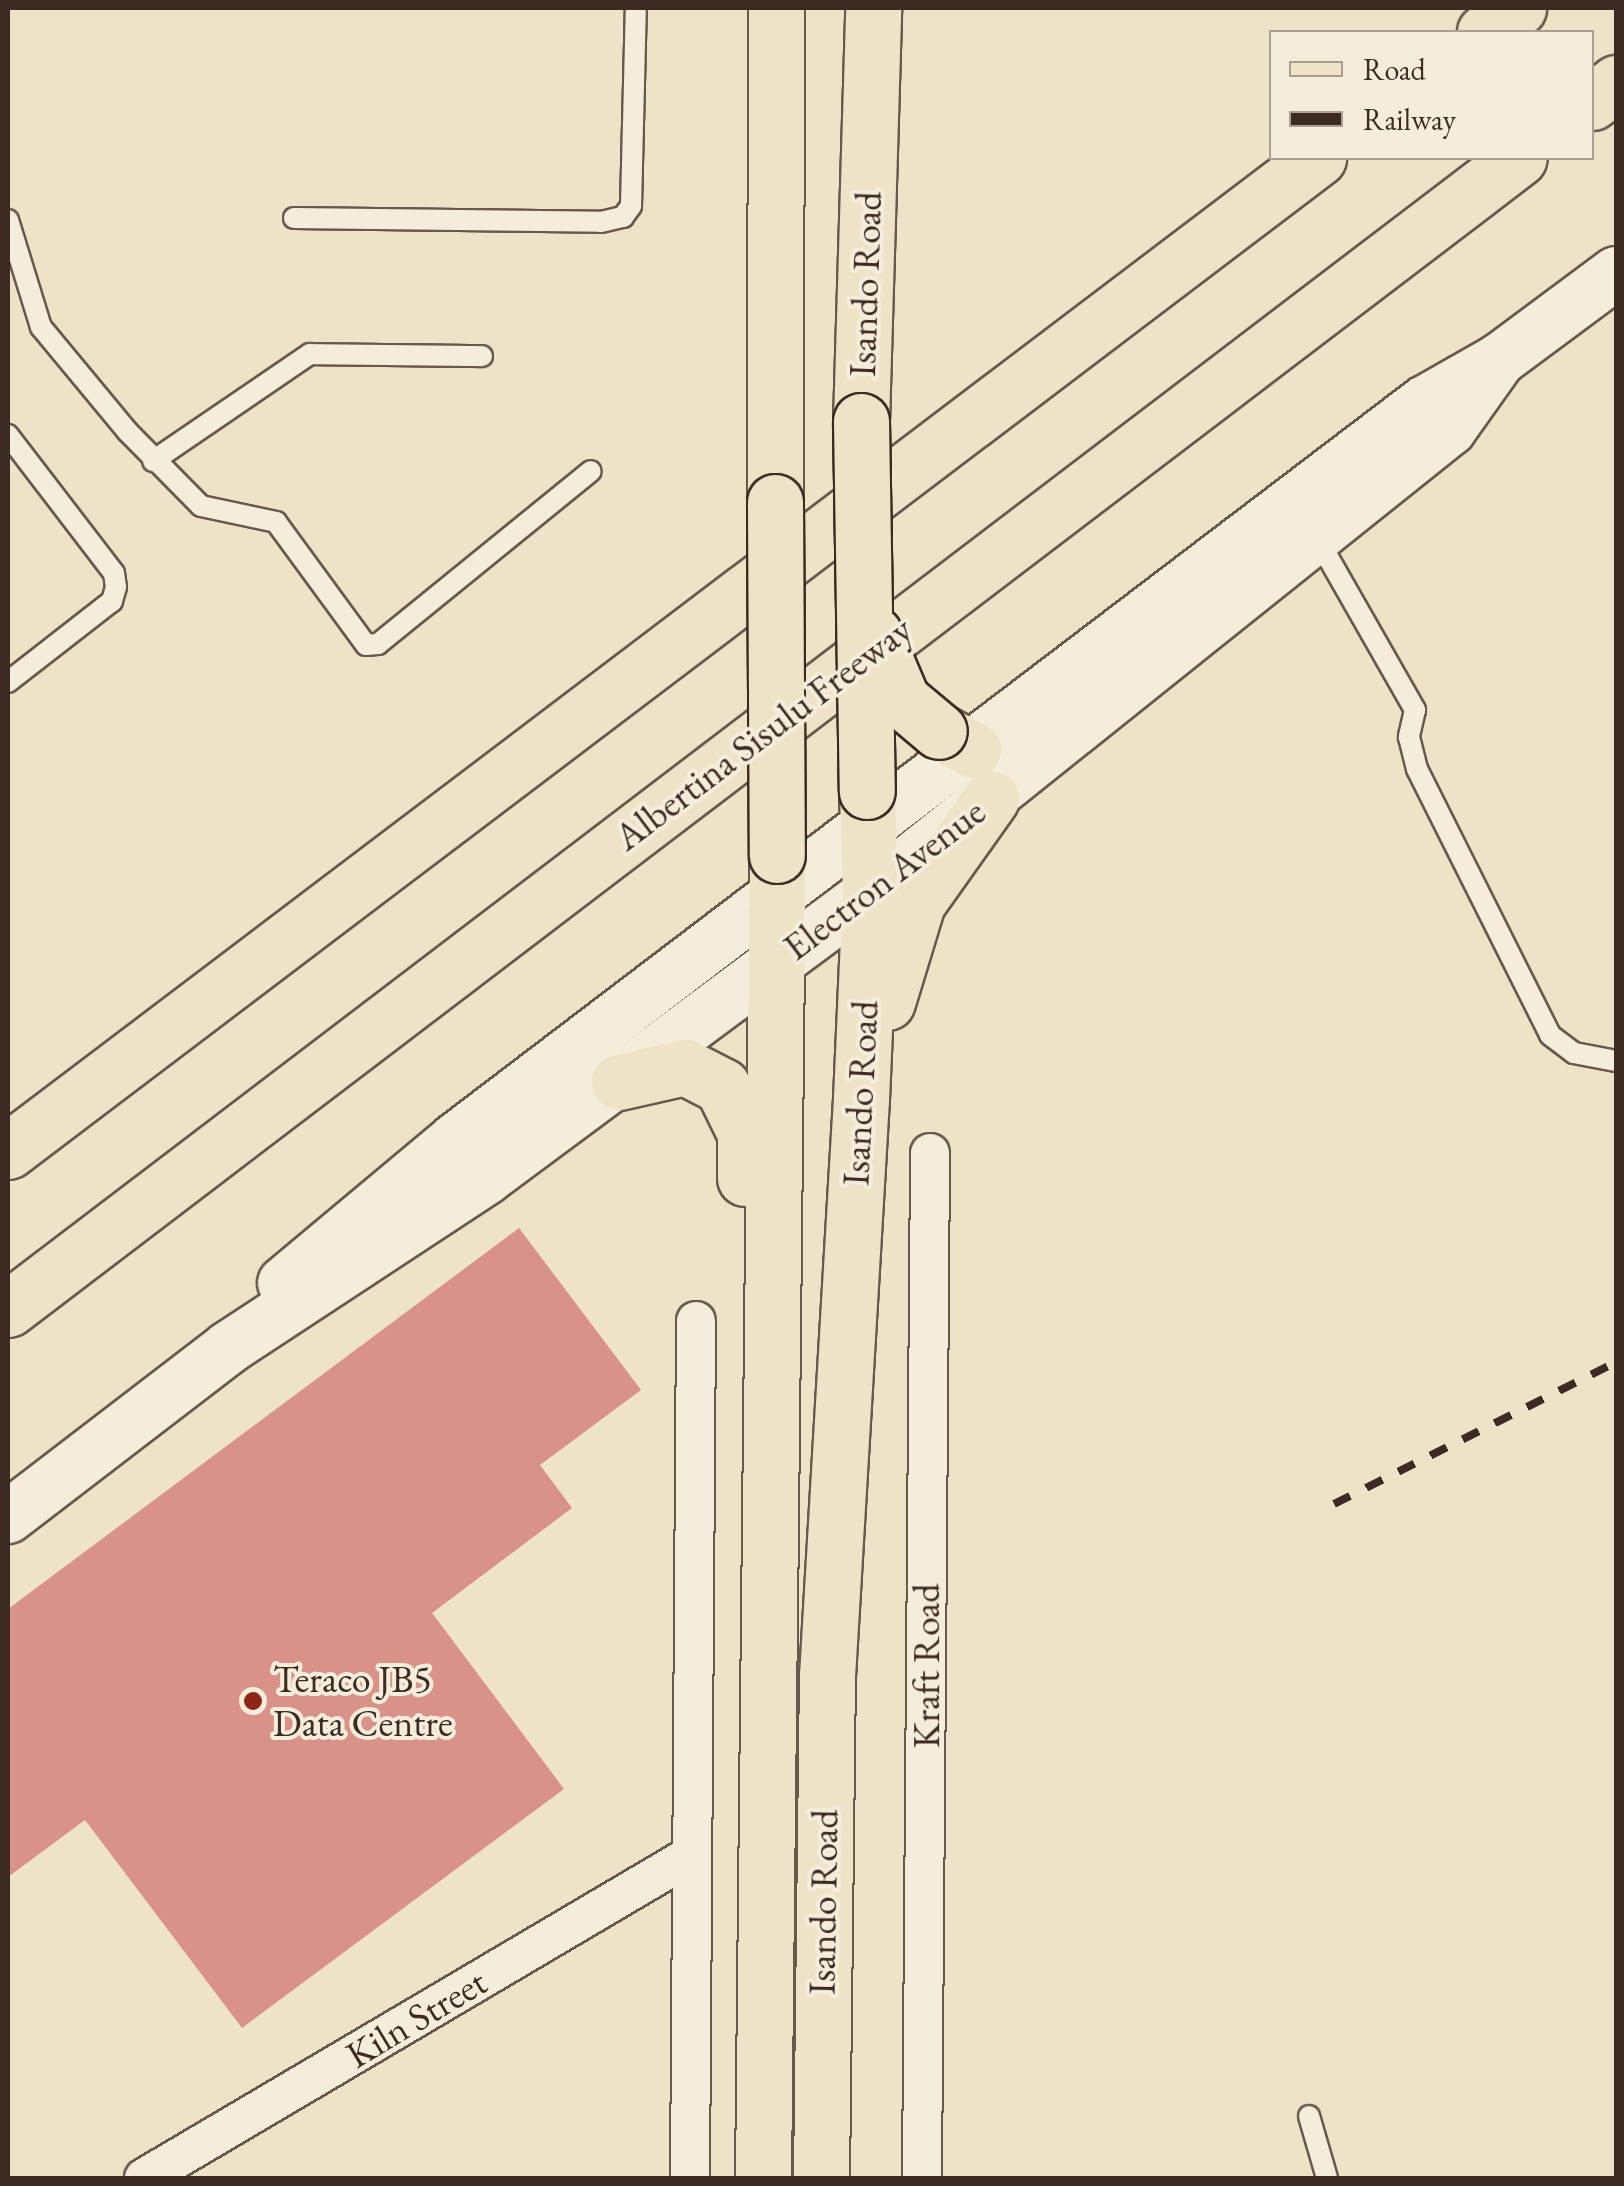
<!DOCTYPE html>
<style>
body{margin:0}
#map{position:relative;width:1624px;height:2186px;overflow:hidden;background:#efe3c7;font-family:"EB Garamond",serif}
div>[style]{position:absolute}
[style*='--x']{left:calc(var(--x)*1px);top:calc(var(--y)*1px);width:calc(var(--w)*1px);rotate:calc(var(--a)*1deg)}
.building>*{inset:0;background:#d99287}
.roads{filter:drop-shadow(2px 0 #69584c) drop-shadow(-2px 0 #69584c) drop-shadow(0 2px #69584c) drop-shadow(0 -2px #69584c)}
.service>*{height:20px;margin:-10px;padding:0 10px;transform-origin:10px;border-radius:10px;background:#f5eddb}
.minor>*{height:38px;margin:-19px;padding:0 19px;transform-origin:19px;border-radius:19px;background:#f5eddb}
.secondary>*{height:52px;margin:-26px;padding:0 26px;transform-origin:26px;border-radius:26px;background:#f5eddb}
.primary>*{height:55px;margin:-27.5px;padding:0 27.5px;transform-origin:27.5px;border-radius:27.5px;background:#efe3c7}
.motorway>*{height:55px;margin:-27.5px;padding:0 27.5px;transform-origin:27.5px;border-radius:27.5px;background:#efe3c7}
.rail>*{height:8px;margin-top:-4px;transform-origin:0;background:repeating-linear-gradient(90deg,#3c2a23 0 18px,transparent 0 36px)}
.bridges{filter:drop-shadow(2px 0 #3c2a23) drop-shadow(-2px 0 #3c2a23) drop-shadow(0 2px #3c2a23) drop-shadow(0 -2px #3c2a23)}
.primary-bridge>*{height:55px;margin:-27.5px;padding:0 27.5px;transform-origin:27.5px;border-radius:27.5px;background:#efe3c7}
.dots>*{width:28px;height:28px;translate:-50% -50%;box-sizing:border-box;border:5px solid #f5eddb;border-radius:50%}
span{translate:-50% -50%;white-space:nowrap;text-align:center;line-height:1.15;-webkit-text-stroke:8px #f5eddb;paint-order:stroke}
.street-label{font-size:38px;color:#3c2a23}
.poi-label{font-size:38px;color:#3c2a23}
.left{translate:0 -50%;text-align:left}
.frame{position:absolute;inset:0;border:10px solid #3c2a23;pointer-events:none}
.legend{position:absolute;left:1269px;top:30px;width:325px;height:130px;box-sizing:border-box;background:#f5eddb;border:2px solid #ab9f91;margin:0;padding:12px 18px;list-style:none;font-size:30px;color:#3c2a23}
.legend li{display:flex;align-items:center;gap:20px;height:50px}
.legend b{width:50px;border:2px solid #ab9f91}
</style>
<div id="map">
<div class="building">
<div style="clip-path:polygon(519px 1228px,641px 1390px,540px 1465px,572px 1508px,432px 1613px,564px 1789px,242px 2028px,85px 1820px,8px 1877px,8px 1609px)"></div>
</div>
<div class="roads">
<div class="service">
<div style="--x:294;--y:218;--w:307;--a:0.7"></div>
<div style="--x:601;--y:222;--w:23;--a:-13"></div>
<div style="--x:623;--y:217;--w:14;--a:-54"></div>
<div style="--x:631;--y:206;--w:198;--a:-88.6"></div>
<div style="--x:8;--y:220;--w:112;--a:72.9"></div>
<div style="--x:41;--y:327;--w:136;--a:50.4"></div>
<div style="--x:128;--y:432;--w:104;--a:45.4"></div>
<div style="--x:201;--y:506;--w:77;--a:12"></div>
<div style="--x:276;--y:522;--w:152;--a:53.8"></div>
<div style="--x:366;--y:645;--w:12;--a:-5"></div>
<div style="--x:378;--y:644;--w:274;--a:-39.1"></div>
<div style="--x:8;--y:435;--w:174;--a:52.5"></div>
<div style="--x:114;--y:573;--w:14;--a:82"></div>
<div style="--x:116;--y:587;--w:15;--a:106"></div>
<div style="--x:112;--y:601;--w:132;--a:142.1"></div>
<div style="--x:153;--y:461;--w:190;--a:-34.3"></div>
<div style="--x:310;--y:354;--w:172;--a:0.7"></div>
<div style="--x:1317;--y:538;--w:198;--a:60.3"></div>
<div style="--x:1415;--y:710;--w:28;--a:103"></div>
<div style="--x:1409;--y:737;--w:33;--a:76"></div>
<div style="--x:1417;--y:769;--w:297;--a:63.4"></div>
<div style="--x:1550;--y:1035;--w:30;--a:37"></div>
<div style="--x:1574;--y:1053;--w:43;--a:10.8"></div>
<div style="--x:1309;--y:2116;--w:65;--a:73.8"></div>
</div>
<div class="minor">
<div style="--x:144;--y:2178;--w:632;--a:-30.54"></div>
<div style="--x:690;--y:2178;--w:857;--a:-89.6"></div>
<div style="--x:922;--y:2178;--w:1025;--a:-89.55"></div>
</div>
<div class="secondary">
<div style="--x:284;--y:1283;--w:224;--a:-39.9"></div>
<div style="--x:456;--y:1139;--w:1217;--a:-37.26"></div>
<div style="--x:1425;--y:402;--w:85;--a:-29.6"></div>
<div style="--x:1499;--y:360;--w:146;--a:-36.6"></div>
<div style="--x:8;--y:1517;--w:277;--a:-37.5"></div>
<div style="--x:228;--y:1348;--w:308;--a:-33.3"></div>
<div style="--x:485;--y:1179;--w:480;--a:-36.6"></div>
<div style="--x:870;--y:893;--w:743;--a:-38.66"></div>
<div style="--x:1450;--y:429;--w:85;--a:-54.6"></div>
</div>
<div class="primary">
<div style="--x:861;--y:421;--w:413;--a:-88.3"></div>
<div style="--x:775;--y:502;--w:494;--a:-89.9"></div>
<div style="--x:939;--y:731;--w:39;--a:29"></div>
<div style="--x:887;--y:1002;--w:103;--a:-73.1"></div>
<div style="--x:917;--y:903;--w:128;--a:-54.6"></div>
<div style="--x:619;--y:1082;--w:68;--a:-12.8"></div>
<div style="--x:685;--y:1067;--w:42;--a:27.2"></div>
<div style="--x:722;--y:1086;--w:52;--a:63.9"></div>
<div style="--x:745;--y:1133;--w:45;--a:90"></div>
<div style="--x:763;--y:2178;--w:1323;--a:-89.39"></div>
<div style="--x:821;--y:2178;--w:502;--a:-89.32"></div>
<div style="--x:827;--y:1676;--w:578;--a:-86.63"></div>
<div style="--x:861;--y:1099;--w:206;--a:-87.5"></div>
<div style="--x:870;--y:893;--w:102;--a:-91.7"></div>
</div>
<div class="motorway">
<div style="--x:1485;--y:32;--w:41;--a:-36"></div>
<div style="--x:1592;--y:102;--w:31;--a:-38"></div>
<div style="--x:8;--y:1151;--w:1644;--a:-37.16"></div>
<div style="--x:8;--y:1309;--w:1899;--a:-37.3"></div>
</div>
</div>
<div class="rail">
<div style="--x:1334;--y:1504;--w:316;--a:-26.7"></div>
</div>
<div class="bridges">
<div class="primary-bridge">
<div style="--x:861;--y:421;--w:370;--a:89.1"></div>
<div style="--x:775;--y:502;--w:353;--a:89.7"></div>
<div style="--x:874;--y:634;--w:72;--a:67"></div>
<div style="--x:902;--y:700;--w:48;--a:40"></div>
</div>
</div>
<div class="dots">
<div style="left:253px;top:1701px;background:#8f2418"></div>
</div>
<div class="street-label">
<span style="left:865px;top:284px;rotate:-88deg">Isando Road</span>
<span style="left:763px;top:733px;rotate:-37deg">Albertina Sisulu Freeway</span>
<span style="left:884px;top:879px;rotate:-37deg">Electron Avenue</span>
<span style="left:860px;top:1093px;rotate:-87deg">Isando Road</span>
<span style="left:926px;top:1666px;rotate:-90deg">Kraft Road</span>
<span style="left:823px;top:1902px;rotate:-89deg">Isando Road</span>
<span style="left:416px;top:2018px;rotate:-31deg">Kiln Street</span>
</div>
<div class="poi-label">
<span class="left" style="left:273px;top:1701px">Teraco JB5<br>Data Centre</span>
</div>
<div class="frame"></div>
<ul class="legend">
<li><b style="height:12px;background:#efe3c7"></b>Road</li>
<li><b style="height:12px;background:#3c2a23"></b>Railway</li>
</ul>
</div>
